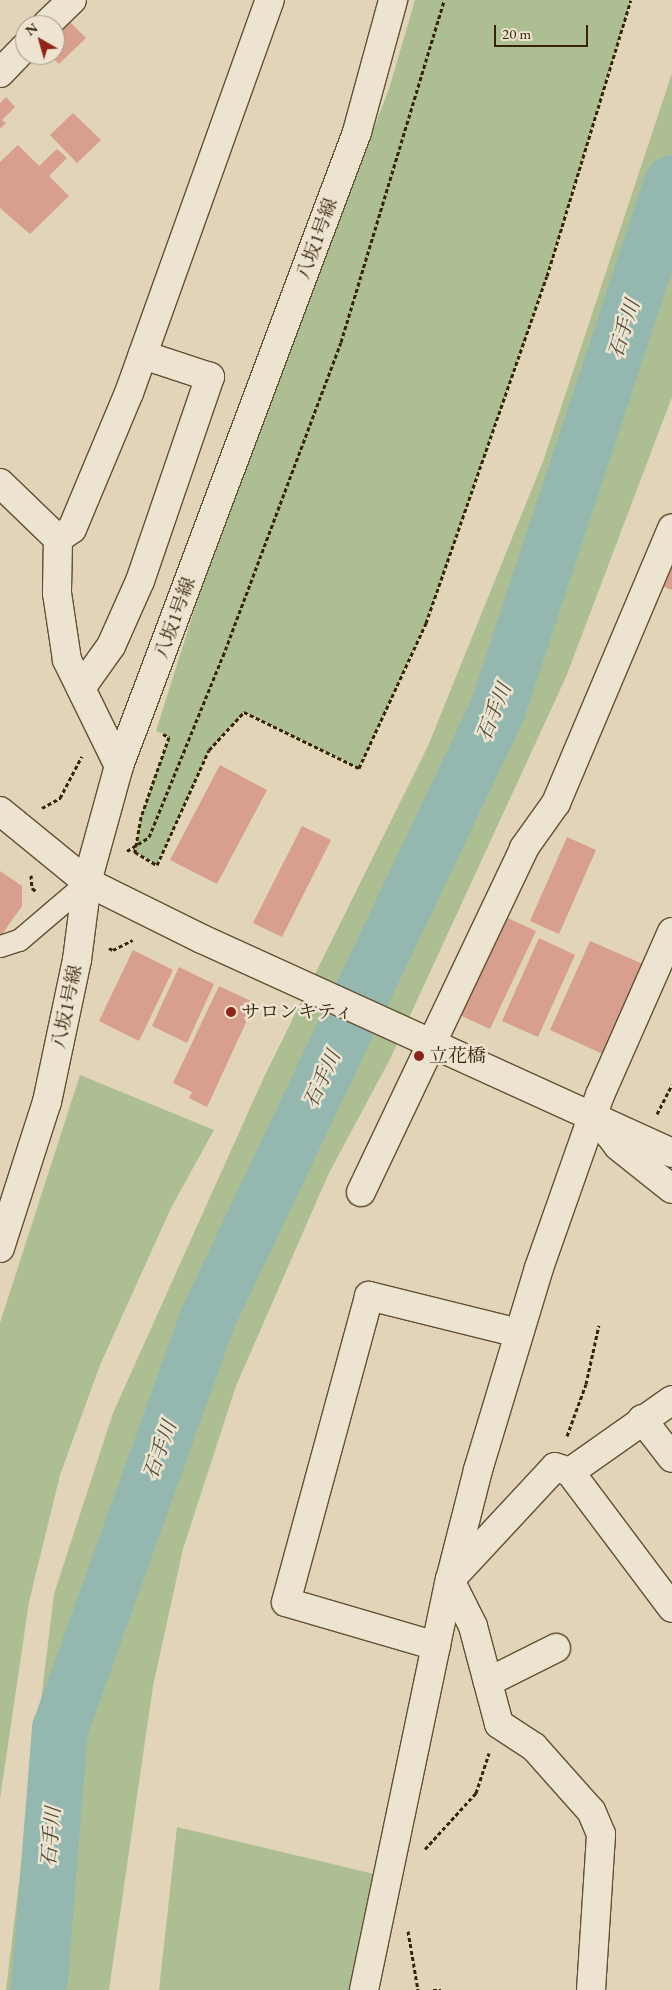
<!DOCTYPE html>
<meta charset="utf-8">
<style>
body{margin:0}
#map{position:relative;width:672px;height:1990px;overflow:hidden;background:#e1d4b8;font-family:"EB Garamond","Noto Serif JP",serif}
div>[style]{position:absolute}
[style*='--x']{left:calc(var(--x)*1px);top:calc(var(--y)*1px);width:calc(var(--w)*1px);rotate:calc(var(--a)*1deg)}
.green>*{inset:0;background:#aebe93}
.river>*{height:56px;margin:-28px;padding:0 28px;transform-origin:28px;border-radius:28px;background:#94b8af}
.building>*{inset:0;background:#d89e8e}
.path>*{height:3px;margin-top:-1.5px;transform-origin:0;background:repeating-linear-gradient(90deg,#382405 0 4px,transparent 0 6.5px)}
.roads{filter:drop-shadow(1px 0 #625032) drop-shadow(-1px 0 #625032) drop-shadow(0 1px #625032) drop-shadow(0 -1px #625032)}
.pedestrian>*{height:21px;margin:-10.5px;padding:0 10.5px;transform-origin:10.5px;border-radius:10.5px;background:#ece3d1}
.minor>*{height:28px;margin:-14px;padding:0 14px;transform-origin:14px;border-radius:14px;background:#ece3d1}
.tertiary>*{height:28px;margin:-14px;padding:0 14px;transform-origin:14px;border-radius:14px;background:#ece3d1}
.dots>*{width:14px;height:14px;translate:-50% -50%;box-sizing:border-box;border:2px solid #ece3d1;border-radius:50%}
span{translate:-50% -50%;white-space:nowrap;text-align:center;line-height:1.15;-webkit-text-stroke:5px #ece3d1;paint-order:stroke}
.street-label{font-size:19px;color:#382405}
.poi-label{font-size:19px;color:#382405}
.left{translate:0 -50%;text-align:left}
.water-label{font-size:20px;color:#4f4930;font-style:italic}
.north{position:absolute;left:15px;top:15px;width:50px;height:50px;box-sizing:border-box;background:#ece3d1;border:1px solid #a4977f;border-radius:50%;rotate:322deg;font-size:14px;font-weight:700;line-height:20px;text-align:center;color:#382405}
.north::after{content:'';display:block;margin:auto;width:18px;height:22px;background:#8f2418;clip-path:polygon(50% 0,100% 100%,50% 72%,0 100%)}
.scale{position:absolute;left:494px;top:25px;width:94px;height:22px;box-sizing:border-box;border:2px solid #382405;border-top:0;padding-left:6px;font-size:15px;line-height:18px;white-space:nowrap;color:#382405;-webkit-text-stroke:4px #ece3d1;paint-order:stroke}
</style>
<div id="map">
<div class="green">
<div style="clip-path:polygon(415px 0,631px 0,547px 276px,426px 623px,359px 768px,244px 712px,209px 750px,157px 865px,135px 852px,141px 817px,169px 737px,156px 731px,225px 513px,389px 89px)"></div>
<div style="clip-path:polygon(672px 73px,672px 397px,566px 677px,390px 1059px,328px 1175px,236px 1386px,183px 1549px,153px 1686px,109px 1990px,6px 1990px,54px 1594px,113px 1413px,264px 1077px,428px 746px,544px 459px)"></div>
<div style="clip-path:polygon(80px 1075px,214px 1130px,171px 1208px,100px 1365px,60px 1475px,29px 1602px,0 1799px,0 1323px)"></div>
<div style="clip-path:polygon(177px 1827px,374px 1874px,349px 1990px,159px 1990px)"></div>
</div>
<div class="river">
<div style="--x:39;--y:1990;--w:262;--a:-85.4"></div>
<div style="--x:60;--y:1729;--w:435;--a:-70.2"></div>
<div style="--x:207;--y:1320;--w:675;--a:-64.54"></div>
<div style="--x:497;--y:711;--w:556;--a:-71.66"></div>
</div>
<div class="building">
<div style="clip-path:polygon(70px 22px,86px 38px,59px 64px,50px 55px,55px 55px,55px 37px)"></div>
<div style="clip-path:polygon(6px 97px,15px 107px,2px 120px,6px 123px,0 129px,0 103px)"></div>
<div style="clip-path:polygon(73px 113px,101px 140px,77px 163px,50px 135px)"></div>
<div style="clip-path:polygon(18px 145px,39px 166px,57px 149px,67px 158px,49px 176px,69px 196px,30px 234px,0 208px,0 162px)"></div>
<div style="clip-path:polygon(672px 552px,672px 590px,659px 585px)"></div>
<div style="clip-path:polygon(220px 765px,267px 790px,217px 884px,170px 860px)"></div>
<div style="clip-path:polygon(302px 826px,331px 840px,282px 937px,253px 923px)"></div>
<div style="clip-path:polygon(567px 837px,596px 850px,559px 934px,530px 921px)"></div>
<div style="clip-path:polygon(0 871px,22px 886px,22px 906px,0 937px)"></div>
<div style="clip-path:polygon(501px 915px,536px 931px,490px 1029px,455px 1013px)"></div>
<div style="clip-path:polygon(539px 938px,575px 955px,538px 1037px,502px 1021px)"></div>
<div style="clip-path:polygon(590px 941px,643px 964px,603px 1054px,550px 1030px)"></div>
<div style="clip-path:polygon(133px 950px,173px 970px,139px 1041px,99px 1021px)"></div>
<div style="clip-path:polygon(179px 967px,214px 984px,187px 1043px,152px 1026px)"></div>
<div style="clip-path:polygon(219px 986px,255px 1003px,207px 1107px,189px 1098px,192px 1092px,173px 1083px)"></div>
</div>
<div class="path">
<div style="--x:163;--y:734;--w:7;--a:27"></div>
<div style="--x:169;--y:737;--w:85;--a:109.3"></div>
<div style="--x:141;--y:817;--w:36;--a:100"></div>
<div style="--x:135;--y:852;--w:26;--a:31"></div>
<div style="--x:157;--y:865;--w:126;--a:-65.7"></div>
<div style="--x:209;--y:750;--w:52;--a:-47.4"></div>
<div style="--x:244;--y:712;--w:128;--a:26"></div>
<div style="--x:359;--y:768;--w:160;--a:-65.2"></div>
<div style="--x:426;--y:623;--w:367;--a:-70.8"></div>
<div style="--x:547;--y:276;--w:288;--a:-73.1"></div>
<div style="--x:42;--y:808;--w:21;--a:-29"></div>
<div style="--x:60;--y:798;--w:47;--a:-62.4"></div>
<div style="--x:127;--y:851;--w:26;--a:-32"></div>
<div style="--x:149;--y:837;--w:196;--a:-67.8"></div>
<div style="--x:223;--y:656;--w:335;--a:-69.4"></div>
<div style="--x:341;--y:342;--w:357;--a:-73.2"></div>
<div style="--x:31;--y:875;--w:13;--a:86"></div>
<div style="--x:32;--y:888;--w:6;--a:39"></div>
<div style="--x:109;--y:948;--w:4;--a:27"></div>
<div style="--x:113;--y:950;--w:22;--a:-27"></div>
<div style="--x:657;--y:1114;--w:33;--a:-63"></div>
<div style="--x:567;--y:1436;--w:55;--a:-69.9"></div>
<div style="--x:586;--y:1384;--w:60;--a:-77.6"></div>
<div style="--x:425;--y:1849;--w:76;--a:-47.7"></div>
<div style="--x:476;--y:1793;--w:42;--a:-72"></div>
<div style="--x:408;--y:1931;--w:60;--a:80.4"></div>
<div style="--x:433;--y:1990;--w:8;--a:0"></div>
</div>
<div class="roads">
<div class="pedestrian">
<div style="--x:0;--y:946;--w:20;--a:-18"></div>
<div style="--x:19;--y:940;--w:89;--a:-40.5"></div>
</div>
<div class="minor">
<div style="--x:46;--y:25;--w:36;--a:-44"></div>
<div style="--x:0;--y:73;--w:36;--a:-46"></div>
<div style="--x:0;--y:483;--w:81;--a:44"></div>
<div style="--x:58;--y:539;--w:54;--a:91.1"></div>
<div style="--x:57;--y:593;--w:68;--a:81.5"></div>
<div style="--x:67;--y:660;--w:118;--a:63.9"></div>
<div style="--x:58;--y:539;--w:17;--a:-36"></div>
<div style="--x:72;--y:529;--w:147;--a:-67.3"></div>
<div style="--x:129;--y:393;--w:418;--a:-70.3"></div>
<div style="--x:81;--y:688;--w:52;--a:-54.5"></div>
<div style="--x:111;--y:646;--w:71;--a:-66"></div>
<div style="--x:140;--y:581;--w:216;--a:-71.1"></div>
<div style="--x:210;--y:377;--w:71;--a:-161.8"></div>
<div style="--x:594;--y:1115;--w:39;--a:52"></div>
<div style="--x:618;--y:1146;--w:69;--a:38.5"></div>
<div style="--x:361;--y:1192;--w:381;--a:-64.6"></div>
<div style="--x:524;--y:848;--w:55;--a:-54.6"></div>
<div style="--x:556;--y:803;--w:298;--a:-67.1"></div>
<div style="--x:642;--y:1419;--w:49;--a:52.4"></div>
<div style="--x:570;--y:1472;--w:125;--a:-35.2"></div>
<div style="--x:436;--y:1646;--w:156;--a:-163.7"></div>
<div style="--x:286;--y:1602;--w:317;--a:-74.8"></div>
<div style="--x:369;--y:1296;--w:154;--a:13.9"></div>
<div style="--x:488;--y:1682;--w:76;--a:-26.6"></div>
<div style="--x:364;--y:1990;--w:419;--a:-78.2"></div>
<div style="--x:450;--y:1580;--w:114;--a:-75.7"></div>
<div style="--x:478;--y:1470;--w:211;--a:-73.2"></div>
<div style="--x:539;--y:1268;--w:183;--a:-70.6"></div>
<div style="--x:600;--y:1095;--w:178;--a:-66.2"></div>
<div style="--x:591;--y:1990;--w:156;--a:-86.3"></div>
<div style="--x:601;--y:1834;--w:25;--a:-113"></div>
<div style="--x:591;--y:1811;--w:86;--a:-131.7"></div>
<div style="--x:534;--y:1747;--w:42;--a:-146.7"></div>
<div style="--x:499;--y:1724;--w:101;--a:-104.9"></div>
<div style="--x:473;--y:1626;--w:51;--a:-116.6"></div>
<div style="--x:450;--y:1580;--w:154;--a:-47.1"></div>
<div style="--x:555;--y:1467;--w:16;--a:18"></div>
<div style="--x:570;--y:1472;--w:170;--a:53.1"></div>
</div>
<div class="tertiary">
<div style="--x:0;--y:811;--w:112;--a:39.2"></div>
<div style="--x:87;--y:882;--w:128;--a:26.4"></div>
<div style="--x:202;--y:939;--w:516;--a:24.48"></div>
<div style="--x:0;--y:1248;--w:153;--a:-72.2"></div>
<div style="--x:47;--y:1102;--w:145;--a:-78.1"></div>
<div style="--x:77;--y:960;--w:79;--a:-82.7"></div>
<div style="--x:87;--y:882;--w:120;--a:-74.6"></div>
<div style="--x:119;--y:766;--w:677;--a:-69.42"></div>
<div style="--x:357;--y:132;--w:137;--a:-74.7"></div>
</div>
</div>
<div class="dots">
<div style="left:231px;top:1012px;background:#8f2418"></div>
<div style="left:419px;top:1056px;background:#8f2418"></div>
</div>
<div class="street-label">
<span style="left:317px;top:239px;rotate:-70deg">八坂1号線</span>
<span style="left:175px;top:618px;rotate:-70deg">八坂1号線</span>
<span style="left:67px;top:1007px;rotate:-78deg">八坂1号線</span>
</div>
<div class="poi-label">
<span class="left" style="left:241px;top:1012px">サロンキティ</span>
<span class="left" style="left:429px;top:1056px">立花橋</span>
</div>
<div class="water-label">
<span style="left:624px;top:329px;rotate:-72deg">石手川</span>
<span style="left:494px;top:712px;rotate:-68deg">石手川</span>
<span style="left:322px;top:1079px;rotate:-65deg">石手川</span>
<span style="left:160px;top:1450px;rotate:-70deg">石手川</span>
<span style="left:51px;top:1837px;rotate:-85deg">石手川</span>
</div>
<div class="north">N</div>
<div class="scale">20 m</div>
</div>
